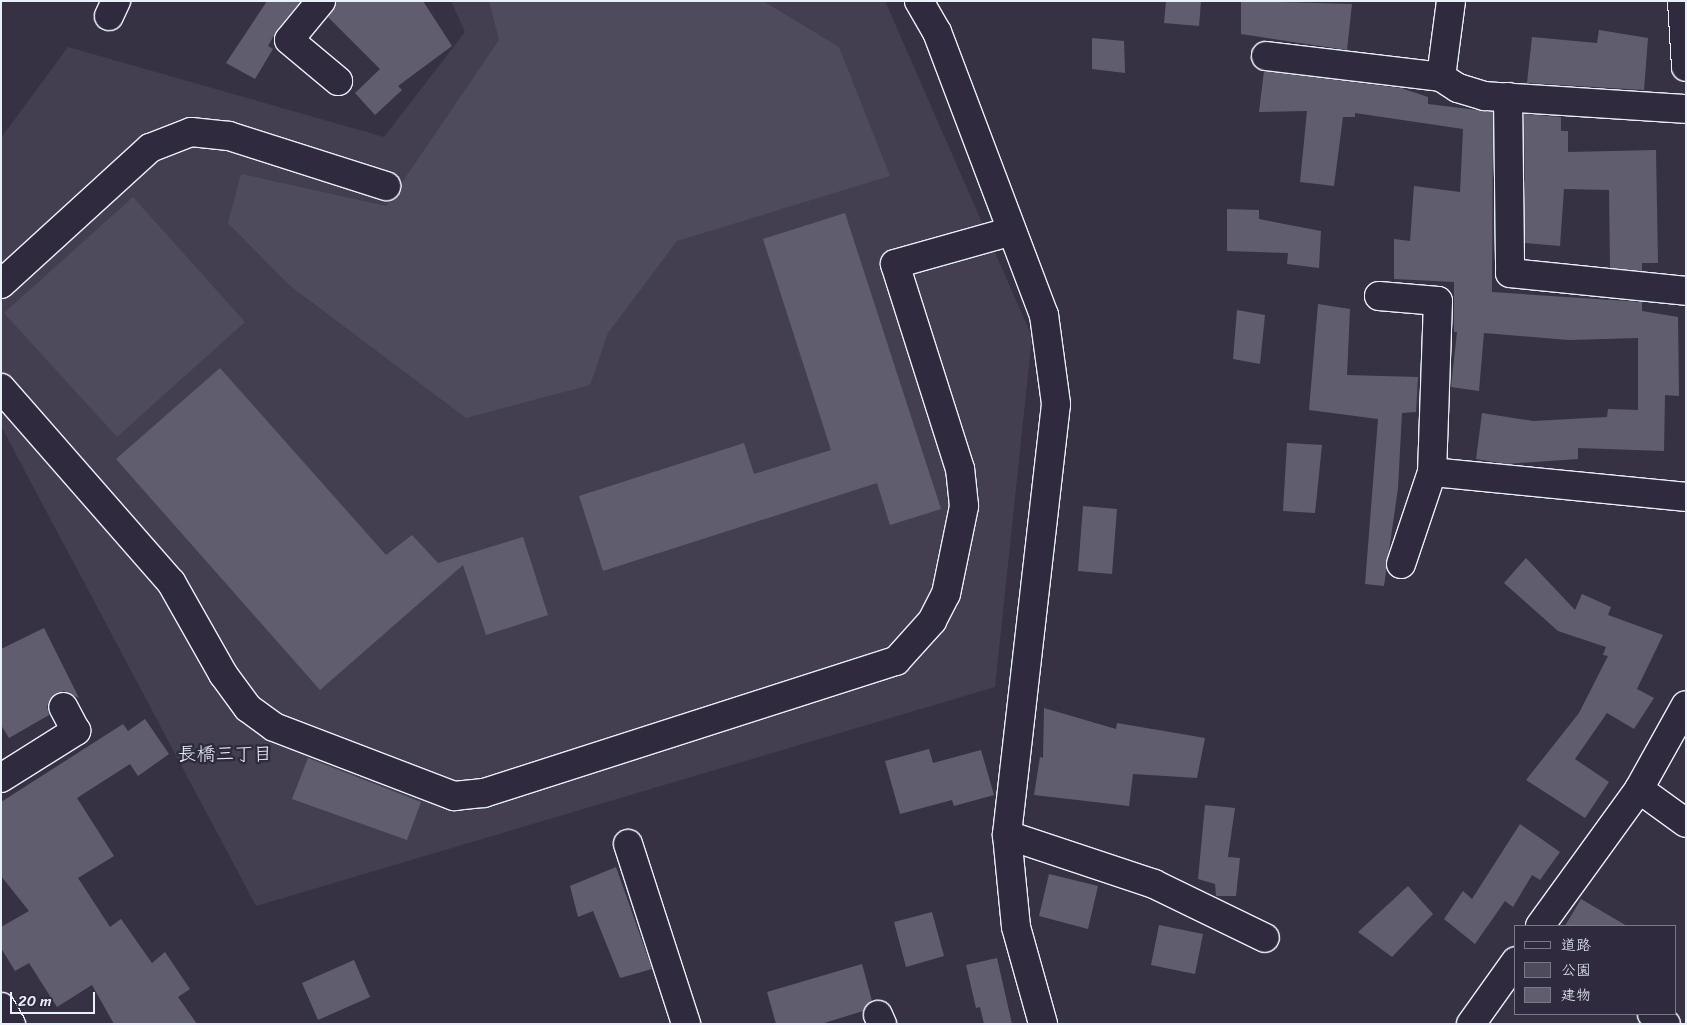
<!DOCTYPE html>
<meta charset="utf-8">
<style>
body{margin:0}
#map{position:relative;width:1687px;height:1025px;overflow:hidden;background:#363244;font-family:Sriracha,"Klee One",sans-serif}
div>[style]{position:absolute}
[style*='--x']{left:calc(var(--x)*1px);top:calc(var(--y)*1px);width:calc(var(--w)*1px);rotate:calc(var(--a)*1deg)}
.built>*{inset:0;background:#433f51}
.green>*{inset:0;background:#4d4b5c}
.building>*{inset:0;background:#605e6e}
.roads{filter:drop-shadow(1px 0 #e8f1f8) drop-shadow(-1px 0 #e8f1f8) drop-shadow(0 1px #e8f1f8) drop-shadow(0 -1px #e8f1f8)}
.minor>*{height:28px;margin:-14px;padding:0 14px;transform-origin:14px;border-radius:14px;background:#2f2a3d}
span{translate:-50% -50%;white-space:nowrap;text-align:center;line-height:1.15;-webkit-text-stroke:5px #2f2a3d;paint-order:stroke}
.neighbourhood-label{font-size:19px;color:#e8f1f8}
.frame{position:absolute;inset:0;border:2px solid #e8f1f8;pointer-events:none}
.legend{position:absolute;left:1514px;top:925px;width:162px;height:90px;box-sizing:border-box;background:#2f2a3d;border:1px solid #797a88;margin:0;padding:6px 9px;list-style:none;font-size:15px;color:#e8f1f8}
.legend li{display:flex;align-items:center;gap:10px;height:25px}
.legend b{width:25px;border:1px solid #797a88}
.scale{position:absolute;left:10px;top:992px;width:85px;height:22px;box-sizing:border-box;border:2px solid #e8f1f8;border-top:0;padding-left:6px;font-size:15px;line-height:18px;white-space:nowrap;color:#e8f1f8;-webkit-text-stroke:4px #2f2a3d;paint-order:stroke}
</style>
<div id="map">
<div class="built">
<div style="clip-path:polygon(451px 1px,885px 1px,1032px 337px,995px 687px,256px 906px,1px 426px,1px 138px,68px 47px,384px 137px,465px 32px)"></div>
</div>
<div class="green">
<div style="clip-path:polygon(489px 1px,763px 1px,839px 47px,890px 176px,677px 241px,608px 333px,590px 385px,466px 418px,289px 285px,228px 223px,241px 174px,386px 206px,499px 40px)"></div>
<div style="clip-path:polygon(133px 197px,245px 322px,117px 437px,4px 313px)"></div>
</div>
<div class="building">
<div style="clip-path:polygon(267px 1px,301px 1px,277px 30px,268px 46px,273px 49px,255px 79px,226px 63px)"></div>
<div style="clip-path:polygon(336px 1px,423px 1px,452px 46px,398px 86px,402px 90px,375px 115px,355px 93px,380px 69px,328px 17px)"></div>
<div style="clip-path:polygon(1166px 1px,1201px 1px,1199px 26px,1164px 23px)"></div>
<div style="clip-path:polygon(1241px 1px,1352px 4px,1347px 50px,1241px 34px)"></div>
<div style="clip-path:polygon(1599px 30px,1648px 38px,1644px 90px,1527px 83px,1532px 37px,1597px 43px)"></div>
<div style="clip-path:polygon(1092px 38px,1124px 41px,1125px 73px,1092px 69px)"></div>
<div style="clip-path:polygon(1264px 71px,1401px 88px,1428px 97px,1428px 104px,1493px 112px,1492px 292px,1642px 302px,1642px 311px,1678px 317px,1679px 396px,1665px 395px,1664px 451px,1578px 448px,1578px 459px,1506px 464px,1476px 459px,1482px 413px,1533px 421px,1607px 417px,1608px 409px,1638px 410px,1638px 338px,1569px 340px,1484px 333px,1479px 391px,1451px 387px,1457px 332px,1454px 332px,1454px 282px,1394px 279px,1394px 239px,1410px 241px,1414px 186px,1460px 192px,1463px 129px,1355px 113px,1355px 117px,1343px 117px,1334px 186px,1300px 182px,1307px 111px,1259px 112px)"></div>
<div style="clip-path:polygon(1524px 114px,1561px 117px,1561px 131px,1568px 131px,1568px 152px,1656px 150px,1658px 263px,1642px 263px,1642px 271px,1610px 268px,1609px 190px,1564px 189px,1560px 246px,1525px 243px)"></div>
<div style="clip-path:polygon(1227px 209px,1259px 210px,1259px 219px,1321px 231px,1319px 268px,1287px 264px,1288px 253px,1227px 251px)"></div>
<div style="clip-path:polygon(845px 213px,941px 509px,890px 525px,877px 483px,603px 571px,579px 496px,744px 443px,754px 474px,831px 450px,763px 239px)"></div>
<div style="clip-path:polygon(1318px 304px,1350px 309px,1347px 375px,1418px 377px,1416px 412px,1402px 413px,1398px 488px,1384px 586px,1365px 584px,1378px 419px,1309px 410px)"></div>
<div style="clip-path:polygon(1237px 310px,1265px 315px,1260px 364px,1233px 359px)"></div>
<div style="clip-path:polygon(220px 368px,386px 555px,412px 535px,438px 563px,523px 537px,548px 615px,486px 635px,463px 565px,320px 690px,116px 459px)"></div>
<div style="clip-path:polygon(1287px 443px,1322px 445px,1315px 513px,1283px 511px)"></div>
<div style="clip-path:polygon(1083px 506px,1117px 509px,1112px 574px,1078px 571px)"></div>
<div style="clip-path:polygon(1526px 558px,1575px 610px,1582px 594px,1611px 607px,1608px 615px,1663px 635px,1637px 689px,1654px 698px,1634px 729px,1607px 713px,1575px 759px,1609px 782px,1585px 818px,1526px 780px,1579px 713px,1608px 656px,1603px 655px,1606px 647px,1558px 631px,1504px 583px)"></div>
<div style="clip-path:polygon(44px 628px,79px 698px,64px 691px,55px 694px,47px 706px,49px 715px,9px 738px,1px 725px,1px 649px)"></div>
<div style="clip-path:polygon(1044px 708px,1116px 729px,1117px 723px,1205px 738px,1197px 778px,1133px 774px,1129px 806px,1034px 795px,1040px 757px,1043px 758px)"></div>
<div style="clip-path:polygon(145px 719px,169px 754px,138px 776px,130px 764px,77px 798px,114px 856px,78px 878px,110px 927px,121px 919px,152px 963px,165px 952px,190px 989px,178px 997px,197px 1024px,114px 1024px,92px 985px,57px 1007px,29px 963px,15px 971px,1px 948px,1px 927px,29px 911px,1px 876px,1px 802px,123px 724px,128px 731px)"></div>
<div style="clip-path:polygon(929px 749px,933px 763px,981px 750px,994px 795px,954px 806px,952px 800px,900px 814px,885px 761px)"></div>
<div style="clip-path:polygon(308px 758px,421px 802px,407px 840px,292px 799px)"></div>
<div style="clip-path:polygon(1205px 805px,1235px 808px,1228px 857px,1240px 858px,1236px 896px,1216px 896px,1215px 884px,1198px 879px)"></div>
<div style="clip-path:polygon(1520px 824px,1560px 852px,1540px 880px,1532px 875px,1513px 907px,1505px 901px,1475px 944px,1444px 919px,1463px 891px,1472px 899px)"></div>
<div style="clip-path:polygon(616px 867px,652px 969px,620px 978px,593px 911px,578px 917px,570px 886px)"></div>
<div style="clip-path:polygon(1049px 874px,1098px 886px,1088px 929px,1039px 916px)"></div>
<div style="clip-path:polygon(1408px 886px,1433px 914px,1392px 957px,1358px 932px)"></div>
<div style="clip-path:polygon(1581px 899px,1627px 926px,1565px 926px)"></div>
<div style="clip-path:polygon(932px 912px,944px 956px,906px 967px,894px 922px)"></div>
<div style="clip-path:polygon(1159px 925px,1203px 934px,1195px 974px,1151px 965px)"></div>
<div style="clip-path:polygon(997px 958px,1012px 1024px,984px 1024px,980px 1007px,976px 1008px,966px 965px)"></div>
<div style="clip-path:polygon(354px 960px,370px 997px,318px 1020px,302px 983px)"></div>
<div style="clip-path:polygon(862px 964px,872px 1001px,863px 1011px,821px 1024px,776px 1024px,767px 992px)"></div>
</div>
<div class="roads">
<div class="minor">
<div style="--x:321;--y:1;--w:50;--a:129.4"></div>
<div style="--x:289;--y:40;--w:64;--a:39.9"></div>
<div style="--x:919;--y:1;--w:36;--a:60"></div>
<div style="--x:937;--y:32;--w:303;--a:69.3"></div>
<div style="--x:1044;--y:315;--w:90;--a:82.3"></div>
<div style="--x:1056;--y:404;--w:434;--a:96.5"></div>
<div style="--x:1007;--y:835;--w:92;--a:84.4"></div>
<div style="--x:1016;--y:927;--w:101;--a:74.4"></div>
<div style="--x:1451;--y:1;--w:77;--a:97.5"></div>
<div style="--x:1441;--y:77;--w:20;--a:33"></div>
<div style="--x:1458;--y:88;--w:28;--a:17"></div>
<div style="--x:1485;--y:96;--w:201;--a:3.7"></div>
<div style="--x:1682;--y:1;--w:66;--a:86.5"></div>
<div style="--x:109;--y:16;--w:17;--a:-65"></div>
<div style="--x:1266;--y:56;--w:176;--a:6.8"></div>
<div style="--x:1508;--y:97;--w:176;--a:89.3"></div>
<div style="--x:1510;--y:273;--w:177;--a:5.8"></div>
<div style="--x:1;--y:284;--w:202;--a:-42.4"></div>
<div style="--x:150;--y:148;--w:44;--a:-21.3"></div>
<div style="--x:191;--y:132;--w:38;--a:6"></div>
<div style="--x:229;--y:136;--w:165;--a:17.7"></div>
<div style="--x:1379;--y:296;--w:59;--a:4.8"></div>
<div style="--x:1438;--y:301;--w:171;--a:92"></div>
<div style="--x:1432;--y:472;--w:97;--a:108.6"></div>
<div style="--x:1;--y:388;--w:258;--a:48.8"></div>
<div style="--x:171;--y:582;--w:106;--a:60.5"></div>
<div style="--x:223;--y:674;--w:42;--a:53.7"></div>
<div style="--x:248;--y:708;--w:32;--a:36"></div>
<div style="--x:274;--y:727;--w:193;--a:21"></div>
<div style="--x:454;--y:796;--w:30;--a:-6"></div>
<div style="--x:484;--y:793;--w:433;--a:-17.8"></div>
<div style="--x:896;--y:661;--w:54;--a:-48"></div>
<div style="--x:932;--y:621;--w:30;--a:-63"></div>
<div style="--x:946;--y:594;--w:90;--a:-78.4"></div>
<div style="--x:964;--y:506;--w:37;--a:-96"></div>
<div style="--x:960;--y:469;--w:215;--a:-107.6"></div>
<div style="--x:895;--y:264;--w:118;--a:-15.7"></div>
<div style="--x:1432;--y:472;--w:255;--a:5.6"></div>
<div style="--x:1;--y:778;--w:89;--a:-32.1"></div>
<div style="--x:76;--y:731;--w:27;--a:-118"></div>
<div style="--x:1639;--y:789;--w:58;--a:35.9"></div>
<div style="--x:1007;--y:835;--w:155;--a:18.4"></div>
<div style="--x:1154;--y:884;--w:123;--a:25.9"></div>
<div style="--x:628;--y:844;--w:189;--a:72.1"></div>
<div style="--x:1540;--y:926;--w:169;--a:-54.1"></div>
<div style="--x:1639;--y:789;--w:96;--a:-60.8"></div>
<div style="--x:1;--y:1007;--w:20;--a:60"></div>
<div style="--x:1652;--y:1014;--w:17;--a:36"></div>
<div style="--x:878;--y:1015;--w:10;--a:66"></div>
<div style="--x:1471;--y:1024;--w:77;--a:-54.5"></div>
</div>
</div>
<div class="neighbourhood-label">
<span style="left:225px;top:754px">長橋三丁目</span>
</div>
<div class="frame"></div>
<ul class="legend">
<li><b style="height:6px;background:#2f2a3d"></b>道路</li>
<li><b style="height:14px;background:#4d4b5c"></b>公園</li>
<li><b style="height:14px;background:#605e6e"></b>建物</li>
</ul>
<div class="scale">20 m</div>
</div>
